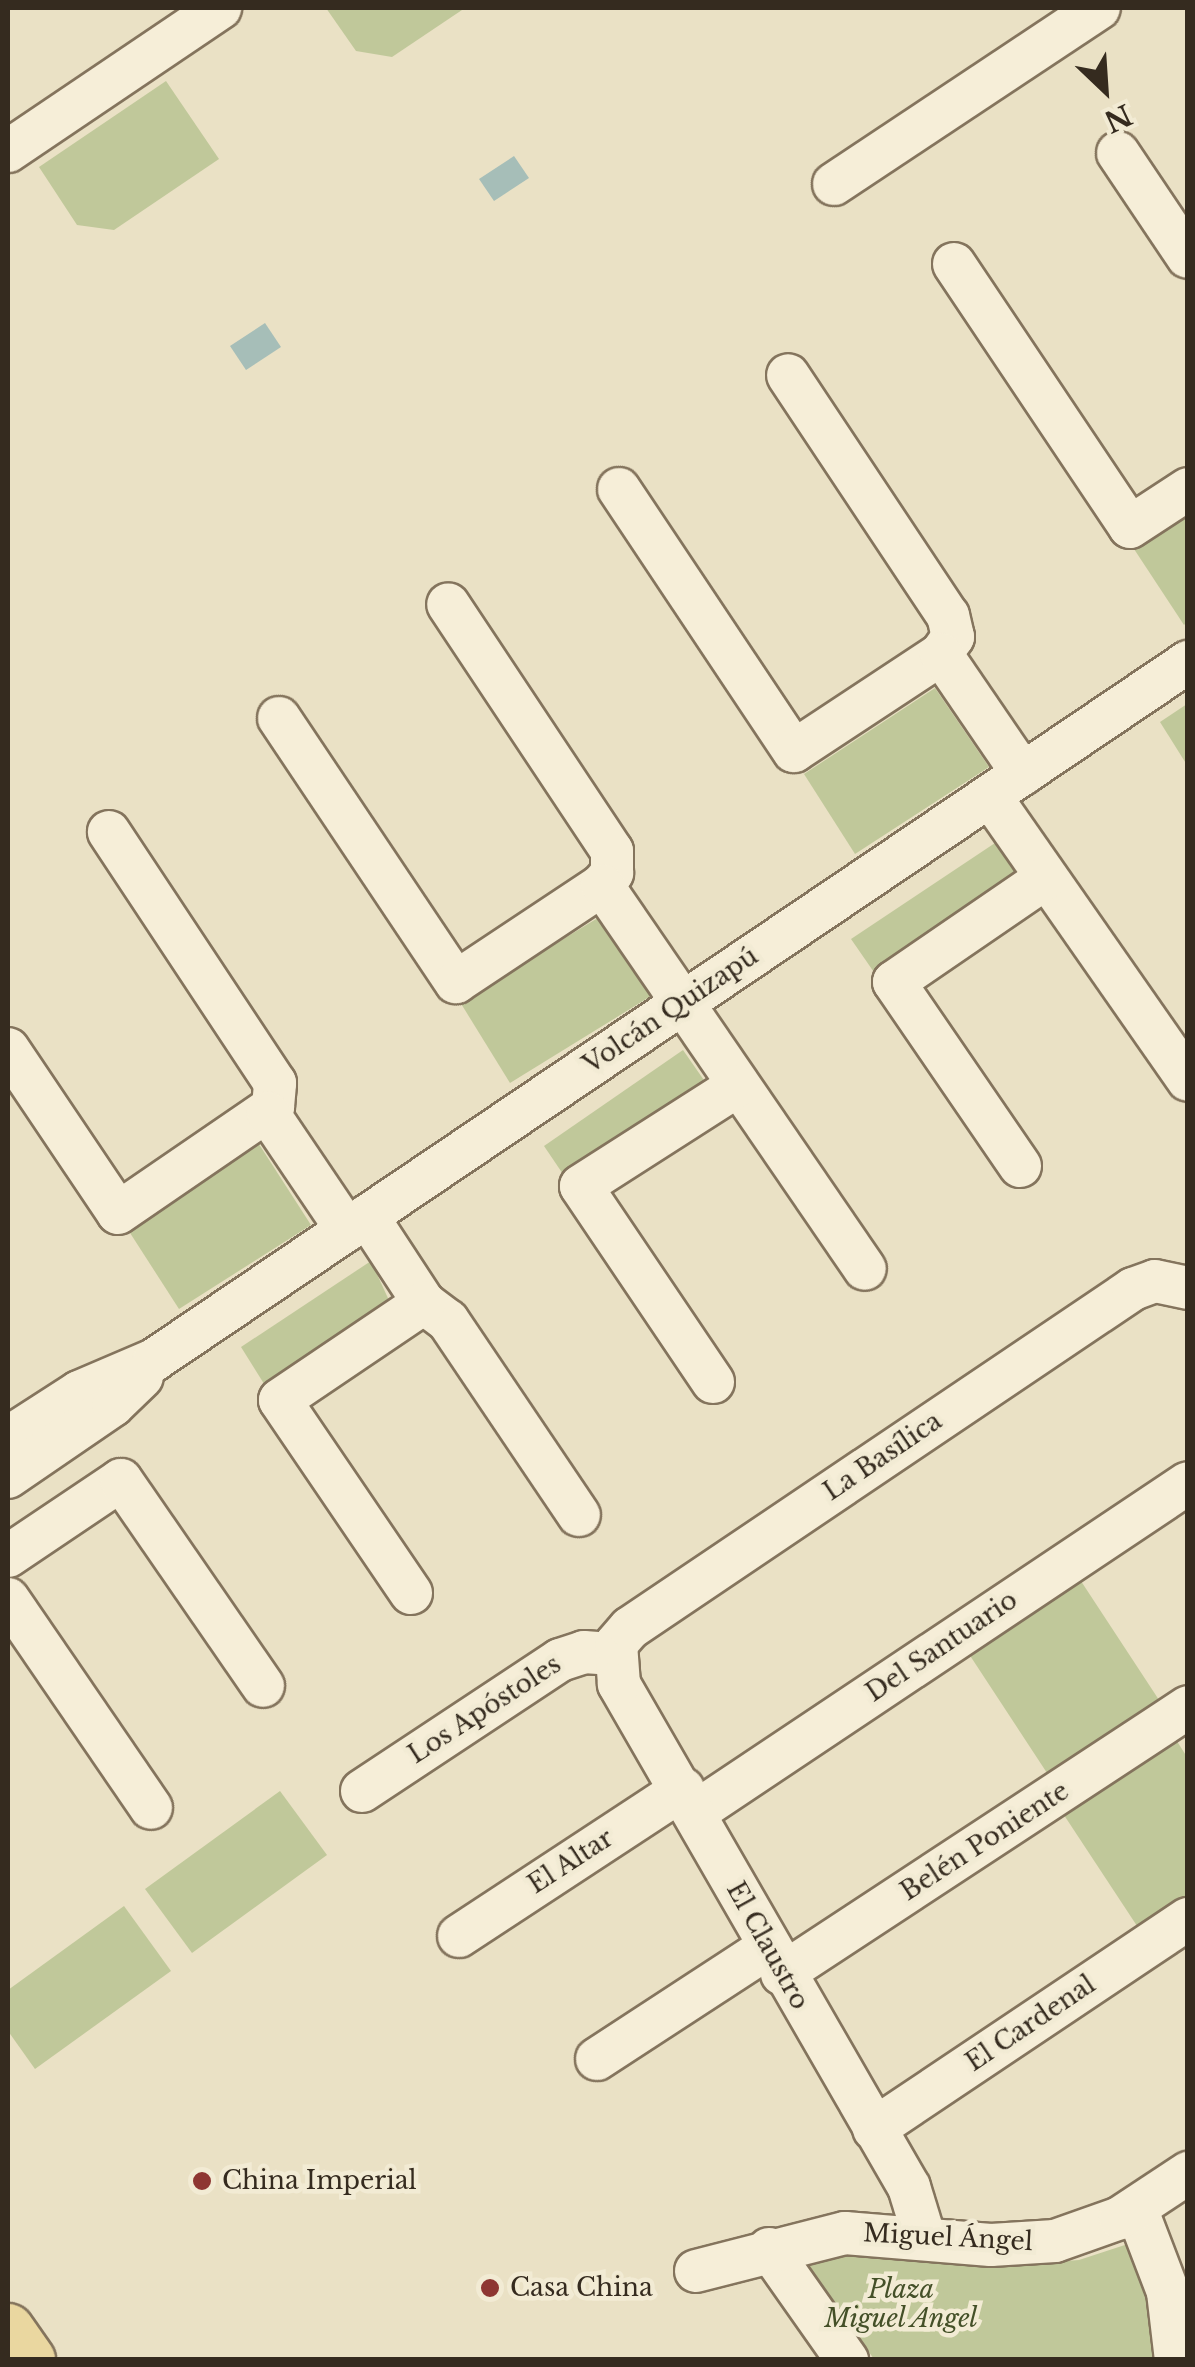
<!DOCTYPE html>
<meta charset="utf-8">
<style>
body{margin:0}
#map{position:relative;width:1195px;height:2367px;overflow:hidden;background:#eae1c5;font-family:"Libre Baskerville",serif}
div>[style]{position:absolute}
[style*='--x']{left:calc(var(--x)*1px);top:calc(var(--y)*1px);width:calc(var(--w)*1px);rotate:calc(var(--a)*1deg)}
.green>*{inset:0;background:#c0c89a}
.water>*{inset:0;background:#a6beb8}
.roads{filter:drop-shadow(2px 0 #84745d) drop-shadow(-2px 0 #84745d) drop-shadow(0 2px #84745d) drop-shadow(0 -2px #84745d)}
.minor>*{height:42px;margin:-21px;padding:0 21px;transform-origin:21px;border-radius:21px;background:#f6eed8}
.major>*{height:52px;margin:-26px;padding:0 26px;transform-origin:26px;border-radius:26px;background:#ead7a0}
.dots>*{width:28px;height:28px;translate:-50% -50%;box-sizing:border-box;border:5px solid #f2ebd4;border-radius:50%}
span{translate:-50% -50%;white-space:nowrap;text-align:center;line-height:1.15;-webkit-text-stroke:9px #f2ebd4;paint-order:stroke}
.street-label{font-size:25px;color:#352b1f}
.poi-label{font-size:25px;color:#352b1f}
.left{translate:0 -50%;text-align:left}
.park-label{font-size:25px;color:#445028;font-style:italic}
.frame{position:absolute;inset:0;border:10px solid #352b1f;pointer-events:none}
.north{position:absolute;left:1055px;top:40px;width:100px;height:100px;-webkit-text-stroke:8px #f2ebd4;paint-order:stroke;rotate:155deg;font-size:28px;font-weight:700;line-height:40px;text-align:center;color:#352b1f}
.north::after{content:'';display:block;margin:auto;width:35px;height:45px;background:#352b1f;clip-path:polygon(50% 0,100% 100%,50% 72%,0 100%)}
</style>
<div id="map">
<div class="green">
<div style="clip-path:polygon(326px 8px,465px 8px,392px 57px,356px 51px)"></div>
<div style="clip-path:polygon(166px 81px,219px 159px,114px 230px,77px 225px,39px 167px)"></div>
<div style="clip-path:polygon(1187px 514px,1187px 622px,1184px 625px,1134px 549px)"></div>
<div style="clip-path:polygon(935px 688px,989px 767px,855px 854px,804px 774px)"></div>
<div style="clip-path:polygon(1187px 704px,1187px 765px,1160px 722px)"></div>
<div style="clip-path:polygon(998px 841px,1025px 880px,878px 978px,851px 939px)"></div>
<div style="clip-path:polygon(601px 916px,651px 996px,510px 1083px,460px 1002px)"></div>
<div style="clip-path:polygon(683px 1050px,708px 1086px,567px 1180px,544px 1146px)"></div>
<div style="clip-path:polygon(255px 1138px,311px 1225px,179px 1309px,123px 1222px)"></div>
<div style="clip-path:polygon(371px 1261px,392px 1307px,266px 1387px,241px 1347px)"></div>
<div style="clip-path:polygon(1077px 1575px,1159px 1700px,1047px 1773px,965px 1648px)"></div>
<div style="clip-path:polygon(1173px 1735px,1187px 1757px,1187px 1902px,1141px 1932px,1060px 1809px)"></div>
<div style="clip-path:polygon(280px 1791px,327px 1855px,192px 1953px,145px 1889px)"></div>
<div style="clip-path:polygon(124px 1906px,171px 1971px,35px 2069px,8px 2031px,8px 1990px)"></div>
<div style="clip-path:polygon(1131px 2243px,1147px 2278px,1154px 2359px,874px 2359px,803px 2262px,844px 2253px,1041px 2263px,1079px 2260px)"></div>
</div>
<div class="water">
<div style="clip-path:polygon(514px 156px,529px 178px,494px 201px,479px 179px)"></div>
<div style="clip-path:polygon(265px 323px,281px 347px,246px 370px,230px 346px)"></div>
</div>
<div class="roads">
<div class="minor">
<div style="--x:8;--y:151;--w:256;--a:-34"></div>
<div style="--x:1118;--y:153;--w:125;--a:56.1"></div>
<div style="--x:834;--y:184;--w:318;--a:-33.6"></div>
<div style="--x:954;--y:264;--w:316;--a:56.2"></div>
<div style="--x:1130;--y:527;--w:69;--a:-33.2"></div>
<div style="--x:619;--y:489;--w:315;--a:56.3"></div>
<div style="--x:794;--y:751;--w:176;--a:-33.4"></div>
<div style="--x:941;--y:654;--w:21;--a:-55"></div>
<div style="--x:953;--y:637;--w:22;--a:-103"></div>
<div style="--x:948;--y:616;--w:289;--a:-123.6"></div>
<div style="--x:941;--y:654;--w:145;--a:55.7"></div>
<div style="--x:279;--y:718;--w:318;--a:56.2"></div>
<div style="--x:456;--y:982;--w:175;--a:-33.6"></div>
<div style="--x:602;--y:885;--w:16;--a:-50"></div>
<div style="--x:612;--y:873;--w:22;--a:-90"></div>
<div style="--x:612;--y:851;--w:296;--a:-123.6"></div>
<div style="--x:990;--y:796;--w:346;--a:55.1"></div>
<div style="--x:602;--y:885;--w:465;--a:55.6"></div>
<div style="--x:8;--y:1049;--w:197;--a:56.1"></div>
<div style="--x:118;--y:1213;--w:188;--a:-34.4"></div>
<div style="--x:273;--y:1107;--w:24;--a:-85"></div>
<div style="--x:275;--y:1083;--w:301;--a:-123.5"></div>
<div style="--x:268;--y:1113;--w:141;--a:56"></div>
<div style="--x:1020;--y:1166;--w:223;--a:-124.4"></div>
<div style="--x:894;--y:982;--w:184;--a:-34.4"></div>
<div style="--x:367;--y:1216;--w:104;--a:56.8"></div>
<div style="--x:424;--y:1303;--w:30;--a:37"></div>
<div style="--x:448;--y:1321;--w:234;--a:56"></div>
<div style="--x:713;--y:1382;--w:236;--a:-124"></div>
<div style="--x:581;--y:1186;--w:184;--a:-32.6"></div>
<div style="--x:8;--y:1438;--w:85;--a:-32.9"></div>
<div style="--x:79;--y:1392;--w:82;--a:-23.1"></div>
<div style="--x:154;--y:1360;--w:1248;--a:-34.02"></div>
<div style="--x:8;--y:1477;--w:127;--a:-34.4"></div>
<div style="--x:113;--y:1405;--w:40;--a:-44"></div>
<div style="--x:8;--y:1556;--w:136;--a:-33.9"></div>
<div style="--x:121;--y:1480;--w:250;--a:55.4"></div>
<div style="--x:411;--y:1593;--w:233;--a:-124.2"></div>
<div style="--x:280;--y:1400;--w:174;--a:-34"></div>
<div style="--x:8;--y:1599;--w:253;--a:55.6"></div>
<div style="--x:362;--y:1791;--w:237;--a:-33.5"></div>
<div style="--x:560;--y:1660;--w:25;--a:-18"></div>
<div style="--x:584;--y:1652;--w:30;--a:4"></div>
<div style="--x:697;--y:1811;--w:590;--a:-33.74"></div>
<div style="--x:459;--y:1936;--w:268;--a:-33.3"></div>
<div style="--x:782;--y:1974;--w:486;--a:-33.3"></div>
<div style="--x:597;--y:2059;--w:203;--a:-33.1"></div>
<div style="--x:874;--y:2129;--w:378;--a:-33.8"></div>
<div style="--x:1136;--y:2208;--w:90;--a:69.1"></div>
<div style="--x:1168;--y:2292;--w:68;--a:83.3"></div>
<div style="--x:924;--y:2236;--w:51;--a:-107"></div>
<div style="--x:909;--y:2187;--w:581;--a:-119.97"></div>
<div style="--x:619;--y:1684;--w:40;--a:-94.3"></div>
<div style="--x:616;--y:1644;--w:21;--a:-49"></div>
<div style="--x:630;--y:1628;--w:607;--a:-33.98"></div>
<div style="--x:1133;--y:1289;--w:23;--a:-20"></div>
<div style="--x:1155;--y:1281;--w:34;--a:12"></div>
<div style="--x:769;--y:2249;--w:136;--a:54.9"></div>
<div style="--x:696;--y:2271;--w:154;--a:-14.3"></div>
<div style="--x:845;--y:2233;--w:146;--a:4.7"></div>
<div style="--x:991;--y:2245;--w:64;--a:-3.6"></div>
<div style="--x:1055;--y:2241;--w:69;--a:-19.5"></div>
<div style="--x:1120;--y:2218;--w:82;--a:-33.5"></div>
</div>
<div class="major">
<div style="--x:8;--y:2330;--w:37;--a:55"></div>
</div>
</div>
<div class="dots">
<div style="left:202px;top:2181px;background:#8e3632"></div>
<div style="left:490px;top:2288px;background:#8e3632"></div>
</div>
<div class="street-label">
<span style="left:671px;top:1011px;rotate:-34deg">Volcán Quizapú</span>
<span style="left:883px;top:1457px;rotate:-34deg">La Basílica</span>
<span style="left:942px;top:1647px;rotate:-34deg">Del Santuario</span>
<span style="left:485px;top:1710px;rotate:-33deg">Los Apóstoles</span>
<span style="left:985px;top:1842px;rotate:-33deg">Belén Poniente</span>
<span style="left:571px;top:1862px;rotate:-33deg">El Altar</span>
<span style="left:767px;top:1946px;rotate:61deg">El Claustro</span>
<span style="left:1031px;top:2024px;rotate:-34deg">El Cardenal</span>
<span style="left:948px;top:2238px;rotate:3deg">Miguel Ángel</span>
</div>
<div class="poi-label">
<span class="left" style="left:222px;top:2181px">China Imperial</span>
<span class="left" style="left:510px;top:2288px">Casa China</span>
</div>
<div class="park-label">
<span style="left:901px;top:2305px">Plaza<br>Miguel Angel</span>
</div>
<div class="frame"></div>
<div class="north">N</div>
</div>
